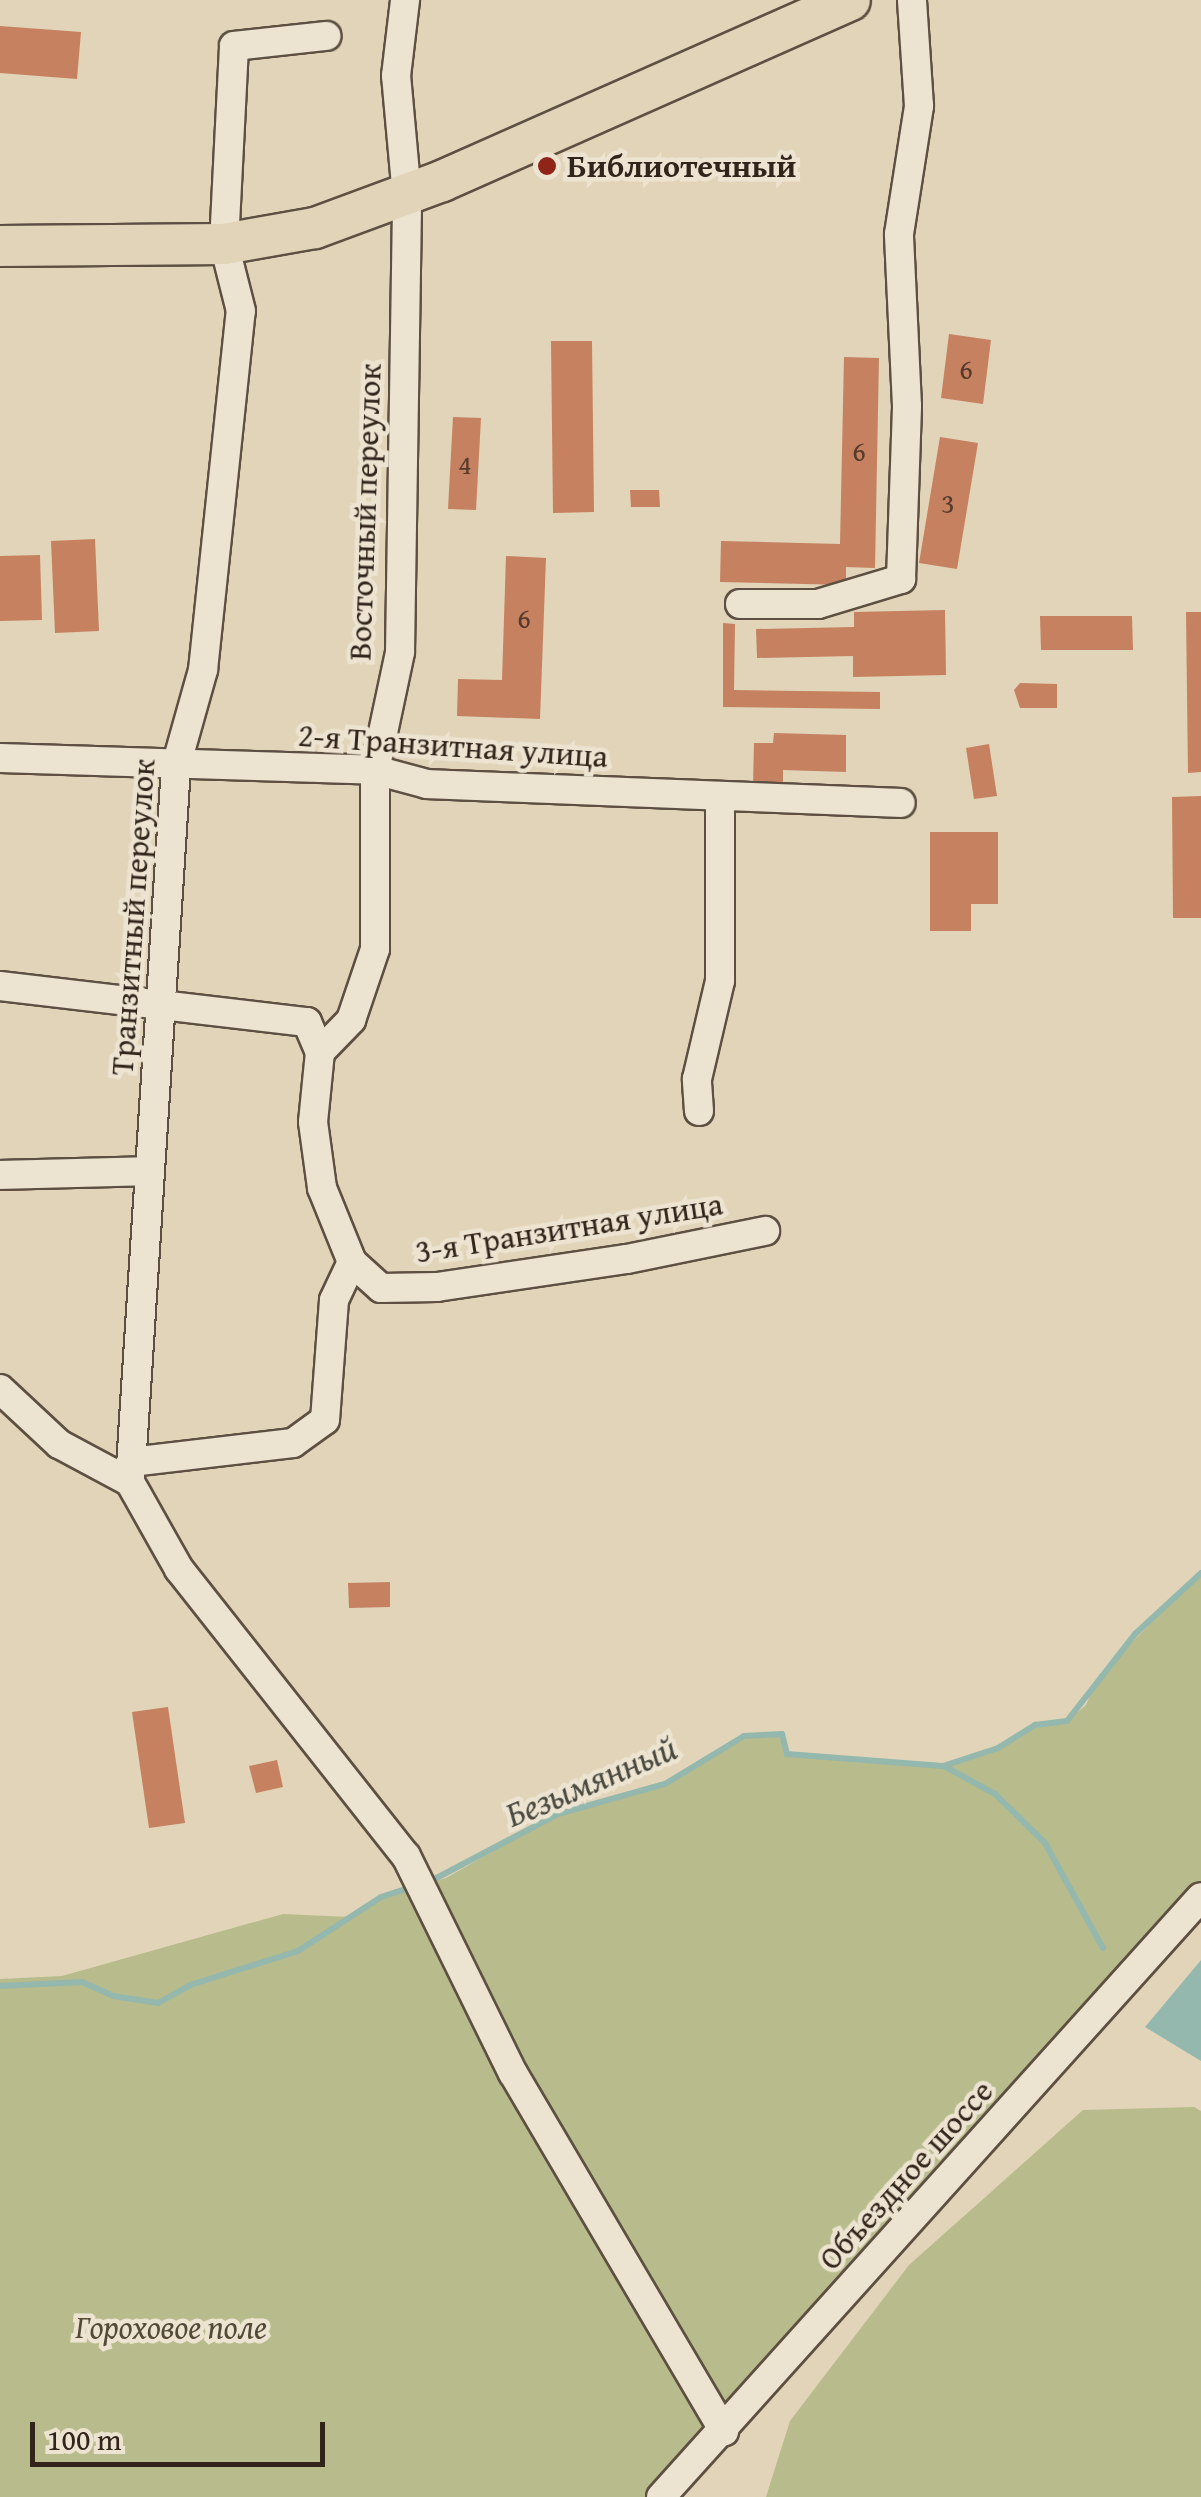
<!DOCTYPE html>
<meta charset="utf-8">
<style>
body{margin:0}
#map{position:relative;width:1201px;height:2497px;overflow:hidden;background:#e1d4b8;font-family:"Gentium Book Plus",serif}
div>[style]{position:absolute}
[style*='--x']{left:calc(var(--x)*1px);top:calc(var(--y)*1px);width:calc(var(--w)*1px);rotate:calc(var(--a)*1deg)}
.green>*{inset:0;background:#b8bb8b}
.water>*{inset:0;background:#94b8ad}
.stream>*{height:6px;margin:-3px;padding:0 3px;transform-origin:3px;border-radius:3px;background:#94b8ad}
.building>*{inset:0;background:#c68160}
.roads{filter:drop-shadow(2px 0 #5d5042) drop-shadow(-2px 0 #5d5042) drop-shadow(0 2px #5d5042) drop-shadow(0 -2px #5d5042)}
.minor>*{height:28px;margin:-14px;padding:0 14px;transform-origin:14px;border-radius:14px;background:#ece3d1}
.highway>*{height:40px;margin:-20px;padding:0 20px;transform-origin:20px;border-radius:20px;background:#e1d4b8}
.dots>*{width:28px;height:28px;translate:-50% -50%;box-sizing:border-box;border:5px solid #ece3d1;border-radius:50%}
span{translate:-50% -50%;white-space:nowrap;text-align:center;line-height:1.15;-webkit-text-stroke:9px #ece3d1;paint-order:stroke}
.number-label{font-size:28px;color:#563b2c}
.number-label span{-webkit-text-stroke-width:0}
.poi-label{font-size:32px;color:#31241a;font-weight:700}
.left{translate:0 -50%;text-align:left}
.street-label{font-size:32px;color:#31241a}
.park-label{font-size:32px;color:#534a36;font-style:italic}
.water-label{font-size:35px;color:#4a493f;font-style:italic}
.scale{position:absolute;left:30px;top:2422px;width:295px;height:45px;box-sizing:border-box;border:5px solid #31241a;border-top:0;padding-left:12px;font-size:30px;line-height:35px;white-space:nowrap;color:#31241a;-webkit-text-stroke:8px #ece3d1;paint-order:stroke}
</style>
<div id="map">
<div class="green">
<div style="clip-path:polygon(1201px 1573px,1201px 1897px,661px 2497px,0 2497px,0 1979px,62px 1976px,283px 1914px,349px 1917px,381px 1897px,446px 1878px,558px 1814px,664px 1784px,744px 1736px,782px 1734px,787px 1754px,943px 1766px,998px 1748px,1035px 1725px,1067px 1721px,1086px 1705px,1099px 1675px)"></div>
<div style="clip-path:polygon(1194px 2107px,1201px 2111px,1201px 2497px,766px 2497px,790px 2421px,909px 2265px,1083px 2110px)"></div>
</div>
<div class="water">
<div style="clip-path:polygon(1201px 1960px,1201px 2061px,1145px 2027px)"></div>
</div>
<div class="stream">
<div style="--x:944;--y:1766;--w:58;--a:28.8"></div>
<div style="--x:995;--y:1794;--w:70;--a:44.4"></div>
<div style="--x:1045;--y:1843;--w:120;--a:61.1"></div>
<div style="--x:427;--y:1883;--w:148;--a:-27.8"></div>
<div style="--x:558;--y:1814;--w:111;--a:-15.7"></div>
<div style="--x:665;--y:1784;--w:92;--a:-31.3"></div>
<div style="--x:744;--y:1736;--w:38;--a:-3"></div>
<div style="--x:782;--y:1734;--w:21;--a:76"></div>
<div style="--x:787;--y:1754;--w:156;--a:4.4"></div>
<div style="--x:943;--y:1766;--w:58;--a:-18.1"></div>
<div style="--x:998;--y:1748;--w:44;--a:-31.9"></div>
<div style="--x:1035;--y:1725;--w:32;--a:-7"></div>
<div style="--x:1067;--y:1721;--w:110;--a:-52"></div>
<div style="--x:1135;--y:1634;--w:90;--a:-42.7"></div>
<div style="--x:0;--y:1986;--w:82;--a:-2.8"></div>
<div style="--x:82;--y:1982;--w:34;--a:24"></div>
<div style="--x:113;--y:1996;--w:46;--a:8.8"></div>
<div style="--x:158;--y:2003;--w:37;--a:-29"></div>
<div style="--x:190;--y:1985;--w:113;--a:-17.5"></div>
<div style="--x:298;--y:1951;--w:99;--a:-33"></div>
<div style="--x:381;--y:1897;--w:36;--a:-18"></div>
</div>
<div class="building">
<div style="clip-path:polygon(0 26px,81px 32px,77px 79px,0 73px)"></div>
<div style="clip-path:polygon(949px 334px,991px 340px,983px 404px,941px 398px)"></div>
<div style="clip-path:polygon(551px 341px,592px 341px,594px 512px,553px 513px)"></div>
<div style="clip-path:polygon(844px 357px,879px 358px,875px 568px,846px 567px,846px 585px,720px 582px,721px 541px,840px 544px)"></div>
<div style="clip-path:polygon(453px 417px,481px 418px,476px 510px,448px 509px)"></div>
<div style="clip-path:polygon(940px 437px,978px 443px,957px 569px,919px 563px)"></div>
<div style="clip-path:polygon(630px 490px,659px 490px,660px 507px,631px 507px)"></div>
<div style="clip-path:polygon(95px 539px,99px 631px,55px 633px,51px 541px)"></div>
<div style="clip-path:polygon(40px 555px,42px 620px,0 621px,0 556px)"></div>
<div style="clip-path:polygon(506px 556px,546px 558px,540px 719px,457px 716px,458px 679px,502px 680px)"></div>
<div style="clip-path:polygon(945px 610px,946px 675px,853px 677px,853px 656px,757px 658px,756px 629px,854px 627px,854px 612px)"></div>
<div style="clip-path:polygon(1186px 612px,1201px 612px,1201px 772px,1188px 773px)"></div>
<div style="clip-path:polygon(1040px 616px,1132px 616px,1133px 650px,1041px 650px)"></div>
<div style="clip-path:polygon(723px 623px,735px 624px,734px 690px,880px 692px,880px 709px,723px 707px)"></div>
<div style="clip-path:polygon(1020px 683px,1057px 684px,1057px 708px,1020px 708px,1014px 690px)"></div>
<div style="clip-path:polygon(774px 733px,846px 735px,846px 772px,783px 770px,783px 785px,753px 785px,754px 743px,773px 743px)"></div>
<div style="clip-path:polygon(989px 744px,997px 796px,974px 799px,966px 748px)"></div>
<div style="clip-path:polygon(1201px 796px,1201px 918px,1173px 918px,1172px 797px)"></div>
<div style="clip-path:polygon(930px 832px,998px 832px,998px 904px,971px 904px,971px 931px,930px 931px)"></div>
<div style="clip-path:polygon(390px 1582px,390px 1607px,349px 1608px,348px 1583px)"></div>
<div style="clip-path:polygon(168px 1707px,185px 1823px,149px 1828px,132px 1712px)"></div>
<div style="clip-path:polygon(277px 1760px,283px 1787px,256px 1793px,249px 1766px)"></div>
</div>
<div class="roads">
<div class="minor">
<div style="--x:740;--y:604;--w:78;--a:0"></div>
<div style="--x:818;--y:604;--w:87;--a:-16.8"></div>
<div style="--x:901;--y:579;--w:173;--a:-88"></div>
<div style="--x:907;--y:406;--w:172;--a:-92.7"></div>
<div style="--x:899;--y:234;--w:130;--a:-81.1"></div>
<div style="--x:919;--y:106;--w:106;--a:-93.8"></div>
<div style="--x:0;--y:758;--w:375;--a:1.8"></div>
<div style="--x:375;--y:770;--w:54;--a:15.1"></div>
<div style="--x:427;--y:784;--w:474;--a:2.3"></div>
<div style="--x:0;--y:986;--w:309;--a:6.7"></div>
<div style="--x:307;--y:1022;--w:33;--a:67"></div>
<div style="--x:320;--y:1052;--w:70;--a:95.7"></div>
<div style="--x:313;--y:1122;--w:67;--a:82.2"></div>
<div style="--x:322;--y:1188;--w:80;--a:67.9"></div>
<div style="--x:352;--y:1262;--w:39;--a:42"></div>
<div style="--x:381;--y:1288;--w:56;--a:-1"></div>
<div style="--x:437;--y:1287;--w:192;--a:-8.4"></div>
<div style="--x:627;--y:1259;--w:141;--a:-11.5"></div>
<div style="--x:320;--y:1052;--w:45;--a:-45.9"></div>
<div style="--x:351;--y:1020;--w:75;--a:-71.3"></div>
<div style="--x:375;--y:949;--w:179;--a:-90"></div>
<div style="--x:375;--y:770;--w:121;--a:-78"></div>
<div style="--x:400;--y:652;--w:456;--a:-89.1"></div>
<div style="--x:407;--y:196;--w:121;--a:-95.2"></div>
<div style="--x:396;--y:76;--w:77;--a:-83.2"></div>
<div style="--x:699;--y:1111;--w:32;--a:-94"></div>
<div style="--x:697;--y:1079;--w:101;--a:-76.8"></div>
<div style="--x:720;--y:981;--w:181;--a:-90"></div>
<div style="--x:0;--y:1175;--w:150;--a:-1.5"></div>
<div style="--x:0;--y:1389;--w:81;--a:43"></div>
<div style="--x:59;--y:1444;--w:81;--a:28.2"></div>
<div style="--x:130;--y:1482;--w:100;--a:60.6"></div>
<div style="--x:179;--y:1569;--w:366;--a:51.7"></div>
<div style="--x:406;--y:1856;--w:242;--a:63.8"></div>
<div style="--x:513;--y:2073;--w:416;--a:59.5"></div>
<div style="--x:131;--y:1462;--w:163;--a:-6.7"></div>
<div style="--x:293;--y:1443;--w:39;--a:-36"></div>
<div style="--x:325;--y:1420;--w:120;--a:-85.7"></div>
<div style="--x:334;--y:1300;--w:42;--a:-64.7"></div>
<div style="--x:130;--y:1482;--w:717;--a:-86.32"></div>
<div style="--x:176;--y:766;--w:100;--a:-74.3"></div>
<div style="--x:203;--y:670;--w:361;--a:-84"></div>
<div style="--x:241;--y:311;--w:69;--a:-104.2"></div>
<div style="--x:224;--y:244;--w:198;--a:-87.1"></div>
<div style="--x:234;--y:46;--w:93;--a:-6.2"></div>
<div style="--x:661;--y:2497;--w:807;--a:-48.01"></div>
</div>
<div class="highway">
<div style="--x:0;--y:246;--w:224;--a:-0.5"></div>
<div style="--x:224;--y:244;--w:92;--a:-10"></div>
<div style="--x:315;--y:228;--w:135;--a:-20.3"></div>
<div style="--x:442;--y:181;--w:446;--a:-23.9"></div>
</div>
</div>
<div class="dots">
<div style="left:547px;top:166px;background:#8f2418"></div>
</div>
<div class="number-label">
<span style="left:966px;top:369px">6</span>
<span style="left:859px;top:451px">6</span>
<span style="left:465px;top:464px">4</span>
<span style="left:948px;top:503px">3</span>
<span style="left:524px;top:618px">6</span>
</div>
<div class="poi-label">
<span class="left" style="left:567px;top:166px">Библиотечный</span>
</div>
<div class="street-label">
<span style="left:365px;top:512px;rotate:-88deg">Восточный переулок</span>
<span style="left:453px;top:746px;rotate:4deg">2-я Транзитная улица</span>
<span style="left:133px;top:917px;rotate:-86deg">Транзитный переулок</span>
<span style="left:569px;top:1228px;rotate:-9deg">3-я Транзитная улица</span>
<span style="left:906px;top:2175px;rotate:-48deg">Объездное шоссе</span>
</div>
<div class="park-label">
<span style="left:171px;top:2327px">Гороховое поле</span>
</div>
<div class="water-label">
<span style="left:591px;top:1781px;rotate:-23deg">Безымянный</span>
</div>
<div class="scale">100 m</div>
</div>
